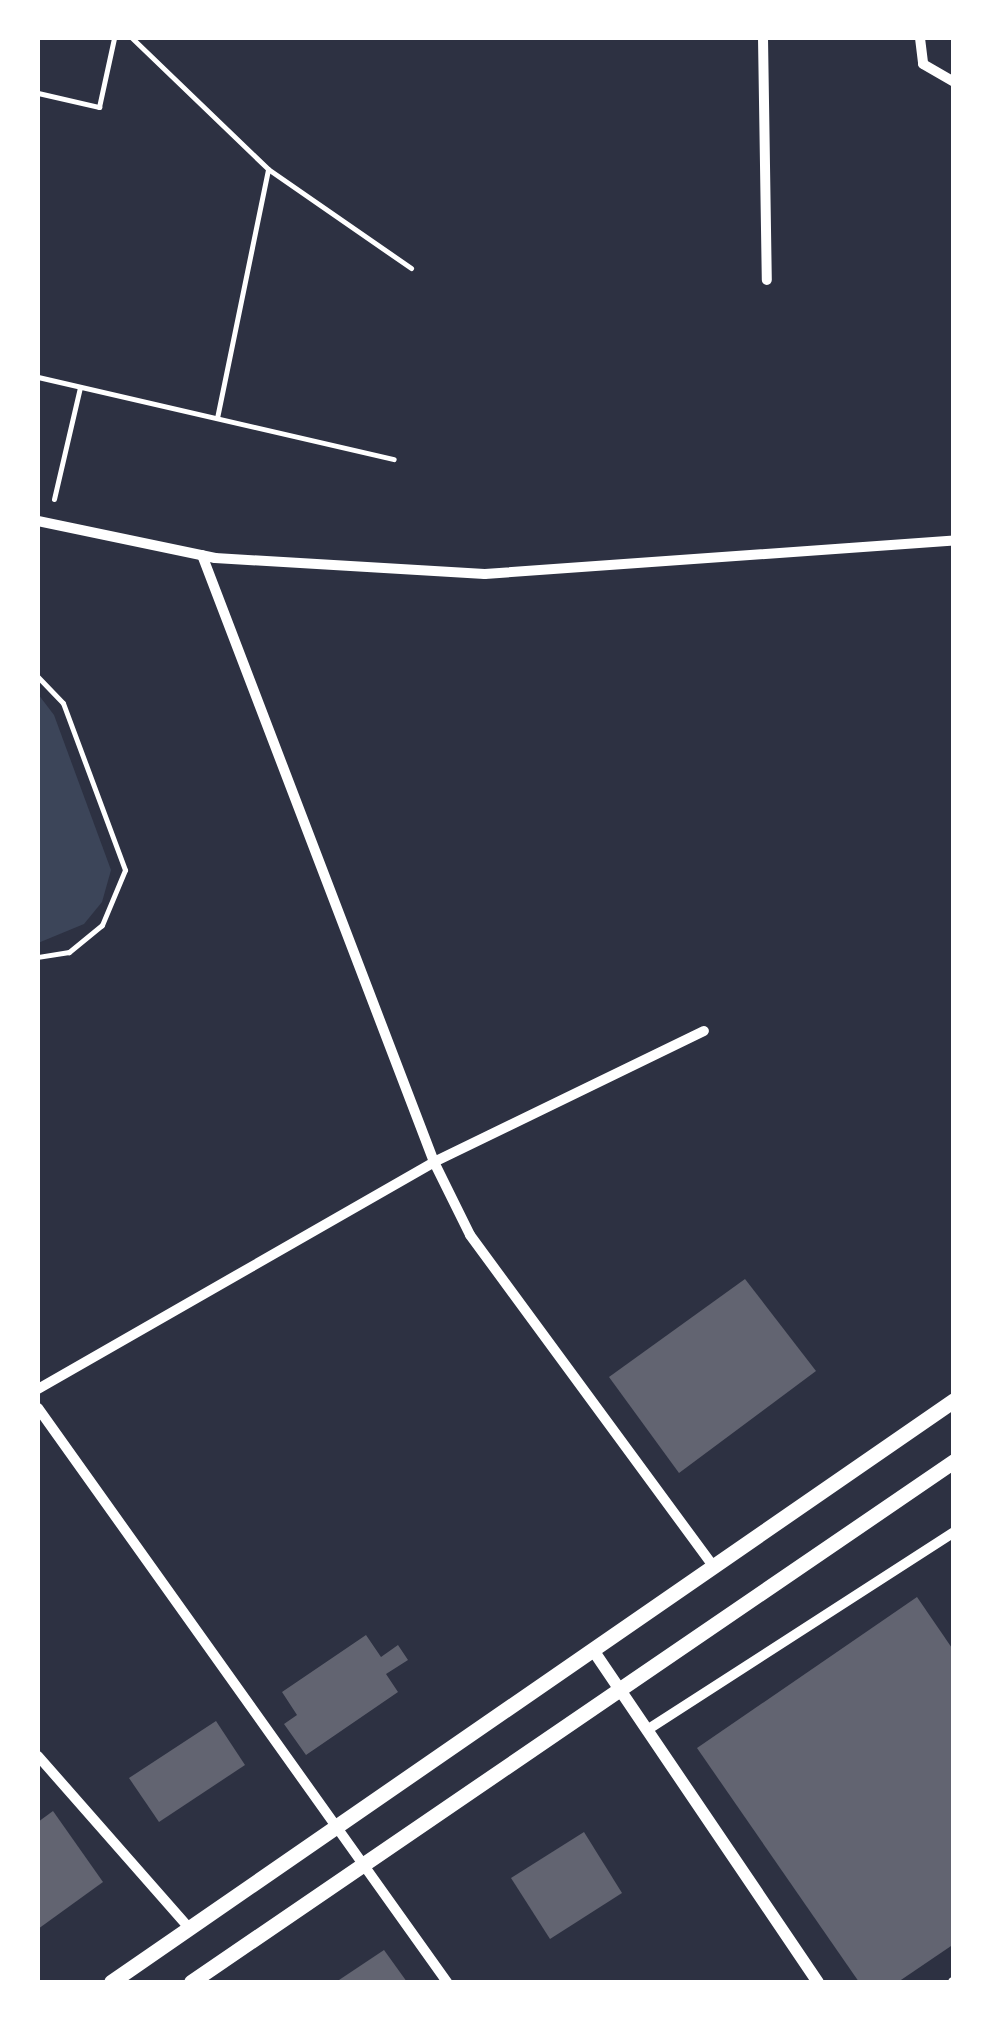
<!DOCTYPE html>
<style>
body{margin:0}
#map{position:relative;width:991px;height:2020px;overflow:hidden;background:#2d3142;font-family:Ubuntu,sans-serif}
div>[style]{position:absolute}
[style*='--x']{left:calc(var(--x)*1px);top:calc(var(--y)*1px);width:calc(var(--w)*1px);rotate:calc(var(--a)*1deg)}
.green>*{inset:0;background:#3c4559}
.building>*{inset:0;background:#626471}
.service>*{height:5px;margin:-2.5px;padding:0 2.5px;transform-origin:2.5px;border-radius:2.5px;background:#fff}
.minor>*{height:10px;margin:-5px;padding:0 5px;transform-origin:5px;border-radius:5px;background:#fff}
.tertiary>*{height:12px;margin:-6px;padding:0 6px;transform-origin:6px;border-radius:6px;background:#fff}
.primary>*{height:15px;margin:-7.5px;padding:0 7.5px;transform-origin:7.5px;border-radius:7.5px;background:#fff}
span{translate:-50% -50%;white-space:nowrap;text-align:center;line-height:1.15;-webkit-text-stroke:9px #fff;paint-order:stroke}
.frame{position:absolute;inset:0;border:40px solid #fff;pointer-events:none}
</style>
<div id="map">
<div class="green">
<div style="clip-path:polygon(38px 694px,54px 715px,111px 870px,102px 902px,84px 924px,38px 943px)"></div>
</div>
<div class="building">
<div style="clip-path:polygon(745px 1279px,816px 1371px,679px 1473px,609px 1377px)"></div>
<div style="clip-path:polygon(917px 1597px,954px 1651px,954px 1944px,898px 1982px,859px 1982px,697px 1748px)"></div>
<div style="clip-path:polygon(366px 1635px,381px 1657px,398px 1645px,408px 1660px,386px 1674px,398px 1692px,306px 1755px,284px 1724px,297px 1715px,282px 1692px)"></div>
<div style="clip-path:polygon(216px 1721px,245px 1765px,159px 1822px,129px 1778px)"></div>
<div style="clip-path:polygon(53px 1811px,103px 1882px,38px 1929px,38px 1822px)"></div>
<div style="clip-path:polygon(584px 1832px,622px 1893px,550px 1939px,511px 1878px)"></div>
<div style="clip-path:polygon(384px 1950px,407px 1982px,336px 1982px)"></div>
</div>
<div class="service">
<div style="--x:132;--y:38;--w:189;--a:43.9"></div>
<div style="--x:268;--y:169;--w:174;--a:34.7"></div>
<div style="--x:38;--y:93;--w:63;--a:12.9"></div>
<div style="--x:99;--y:107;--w:71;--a:-77.7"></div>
<div style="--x:38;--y:377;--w:365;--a:13"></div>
<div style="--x:217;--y:418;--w:254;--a:-78.4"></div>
<div style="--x:54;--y:499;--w:115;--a:-76.9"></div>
<div style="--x:38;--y:677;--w:36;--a:46"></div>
<div style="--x:63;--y:703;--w:178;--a:69.6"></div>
<div style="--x:125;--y:870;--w:60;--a:112.7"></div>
<div style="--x:102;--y:925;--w:43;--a:140.7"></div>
<div style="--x:69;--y:952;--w:31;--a:171"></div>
</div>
<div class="minor">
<div style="--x:763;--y:38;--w:242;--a:89.1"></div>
<div style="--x:920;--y:38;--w:26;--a:83"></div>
<div style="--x:923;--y:64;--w:36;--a:30"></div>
<div style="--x:38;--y:521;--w:181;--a:11.8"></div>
<div style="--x:215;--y:558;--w:270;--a:3.4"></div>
<div style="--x:485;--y:574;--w:470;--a:-4.1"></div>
<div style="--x:202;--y:555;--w:650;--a:69.08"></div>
<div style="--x:434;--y:1162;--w:81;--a:63.7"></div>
<div style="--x:470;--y:1235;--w:412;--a:53.7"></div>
<div style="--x:38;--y:1389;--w:456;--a:-29.8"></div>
<div style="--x:434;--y:1162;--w:300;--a:-25.9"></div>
<div style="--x:38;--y:1408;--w:705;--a:54.53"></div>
<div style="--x:647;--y:1730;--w:365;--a:-32.8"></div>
<div style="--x:38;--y:1756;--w:229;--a:48.7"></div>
<div style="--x:953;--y:1982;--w:1;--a:0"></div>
</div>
<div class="tertiary">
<div style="--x:593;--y:1650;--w:401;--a:55.9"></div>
</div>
<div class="primary">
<div style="--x:111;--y:1982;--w:1024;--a:-34.62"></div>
<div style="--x:191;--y:1982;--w:924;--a:-34.33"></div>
</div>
<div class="frame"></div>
</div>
